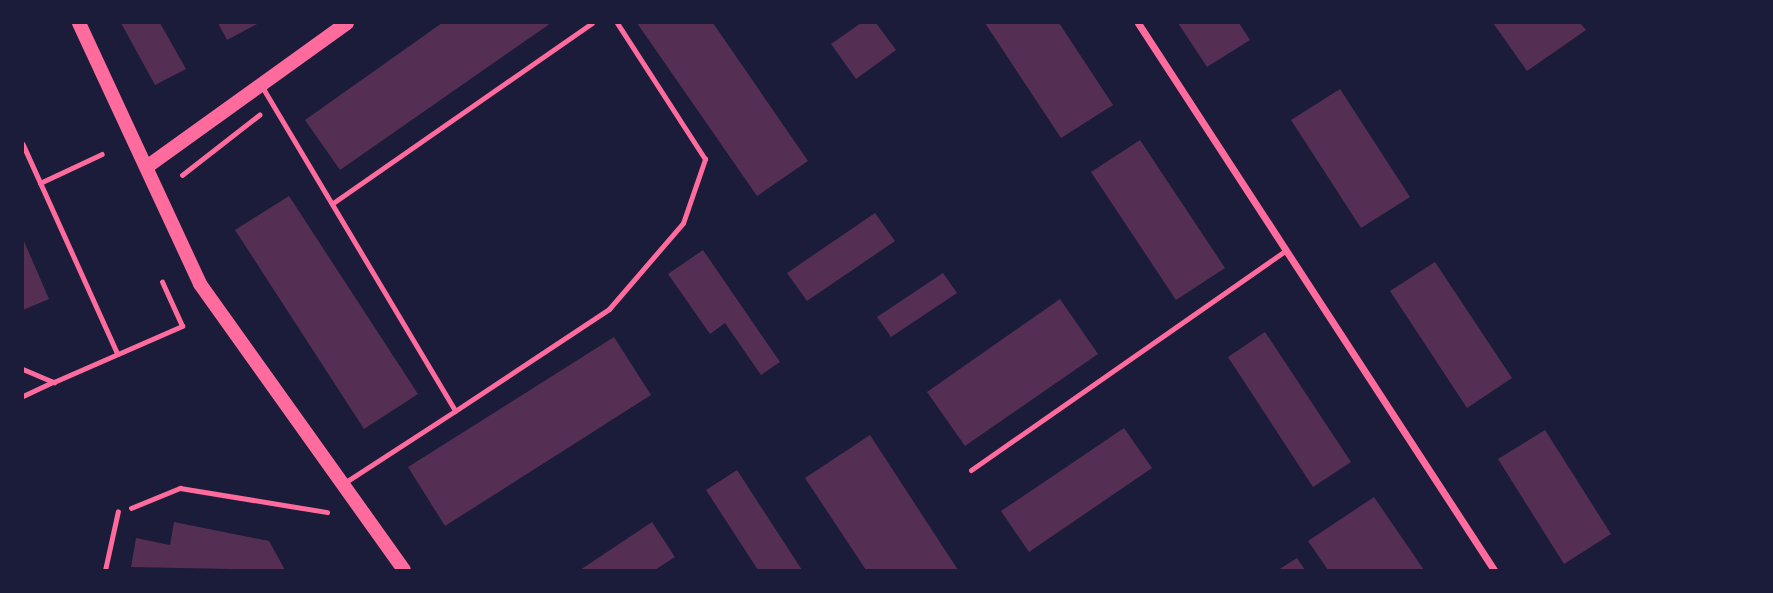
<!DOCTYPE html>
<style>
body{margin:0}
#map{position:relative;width:1773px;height:593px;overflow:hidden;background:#1b1b3a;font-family:"Alegreya Sans",sans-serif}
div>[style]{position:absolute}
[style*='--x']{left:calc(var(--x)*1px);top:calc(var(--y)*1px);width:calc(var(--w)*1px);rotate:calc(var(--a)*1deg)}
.building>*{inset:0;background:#542f53}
.path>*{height:4.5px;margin:-2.25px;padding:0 2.25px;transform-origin:2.25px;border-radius:2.25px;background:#ff6b9d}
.service>*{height:5px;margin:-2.5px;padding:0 2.5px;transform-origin:2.5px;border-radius:2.5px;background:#ff6b9d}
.minor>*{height:7px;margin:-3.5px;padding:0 3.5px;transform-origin:3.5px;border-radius:3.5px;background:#ff6b9d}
.secondary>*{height:14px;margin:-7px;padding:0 7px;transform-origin:7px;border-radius:7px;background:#ff6b9d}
span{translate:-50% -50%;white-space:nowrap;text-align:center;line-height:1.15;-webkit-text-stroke:7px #1b1b3a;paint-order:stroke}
.frame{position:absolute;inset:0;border:24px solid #1b1b3a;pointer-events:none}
</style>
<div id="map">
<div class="building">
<div style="clip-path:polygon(121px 23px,160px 23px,186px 69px,155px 85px)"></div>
<div style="clip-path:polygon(218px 23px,259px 23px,227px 40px)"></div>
<div style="clip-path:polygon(442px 23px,551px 23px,340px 170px,305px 120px)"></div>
<div style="clip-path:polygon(637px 23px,713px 23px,808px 161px,757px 196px)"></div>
<div style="clip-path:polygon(861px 23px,876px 23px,896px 50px,856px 79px,831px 44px)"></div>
<div style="clip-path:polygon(985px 23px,1059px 23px,1113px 105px,1061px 138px)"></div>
<div style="clip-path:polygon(1178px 23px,1239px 23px,1250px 40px,1207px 67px)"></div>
<div style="clip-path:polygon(1493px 23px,1580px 23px,1586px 30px,1527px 71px)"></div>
<div style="clip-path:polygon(1340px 89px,1410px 197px,1361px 228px,1291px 120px)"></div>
<div style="clip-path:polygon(1140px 140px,1225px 268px,1176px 300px,1091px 172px)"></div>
<div style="clip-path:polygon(289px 196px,418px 394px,364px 429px,235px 230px)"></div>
<div style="clip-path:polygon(875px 213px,895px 241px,807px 301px,787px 273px)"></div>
<div style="clip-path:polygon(23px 239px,49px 299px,23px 310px)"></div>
<div style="clip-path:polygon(703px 250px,780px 362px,761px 375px,725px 323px,710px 334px,668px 274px)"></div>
<div style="clip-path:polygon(1435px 262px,1512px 378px,1467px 408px,1390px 291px)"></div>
<div style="clip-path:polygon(943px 273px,957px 293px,891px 337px,877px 317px)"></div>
<div style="clip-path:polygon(1060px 299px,1098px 354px,965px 446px,927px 392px)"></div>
<div style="clip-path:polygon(1265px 332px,1351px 462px,1313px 487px,1228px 357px)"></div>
<div style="clip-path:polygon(614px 337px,651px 395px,445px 526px,408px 467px)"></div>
<div style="clip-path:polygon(1124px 428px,1152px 468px,1029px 552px,1001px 511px)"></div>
<div style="clip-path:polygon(1545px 430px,1611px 534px,1564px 564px,1498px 459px)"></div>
<div style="clip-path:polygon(870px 435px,958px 570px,866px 570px,805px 478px)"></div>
<div style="clip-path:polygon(737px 470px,802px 570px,758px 570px,706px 490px)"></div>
<div style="clip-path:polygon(1374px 497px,1424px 570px,1328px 570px,1308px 541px)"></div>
<div style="clip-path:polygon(174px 522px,269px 541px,285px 570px,131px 567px,136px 538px,170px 545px)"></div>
<div style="clip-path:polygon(652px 522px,675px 557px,655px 570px,580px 570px)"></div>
<div style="clip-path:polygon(1297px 558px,1305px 570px,1278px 570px)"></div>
</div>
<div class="path">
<div style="--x:23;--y:144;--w:230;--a:65.7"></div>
<div style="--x:182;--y:175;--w:98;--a:-37.9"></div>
<div style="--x:40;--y:183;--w:68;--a:-25.1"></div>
<div style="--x:23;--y:369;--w:34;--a:23"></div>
<div style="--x:54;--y:382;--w:140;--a:-23.6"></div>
<div style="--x:182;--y:326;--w:48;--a:-114.4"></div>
<div style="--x:23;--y:396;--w:33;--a:-25"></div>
<div style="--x:131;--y:508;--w:53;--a:-22.2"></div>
<div style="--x:180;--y:488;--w:149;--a:9.3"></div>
</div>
<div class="service">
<div style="--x:261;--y:85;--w:379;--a:59.2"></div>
<div style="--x:455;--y:411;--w:132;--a:147"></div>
<div style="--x:333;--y:203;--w:315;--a:-34.8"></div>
<div style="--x:455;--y:411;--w:185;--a:-33.5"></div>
<div style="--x:609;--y:309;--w:113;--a:-49.3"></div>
<div style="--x:683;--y:223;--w:68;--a:-71"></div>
<div style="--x:705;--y:159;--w:162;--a:-122.9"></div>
<div style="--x:971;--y:470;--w:384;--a:-34.9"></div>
<div style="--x:105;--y:570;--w:60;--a:-77.6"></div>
</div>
<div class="minor">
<div style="--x:1138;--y:23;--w:653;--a:56.94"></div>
</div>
<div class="secondary">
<div style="--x:79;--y:23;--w:288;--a:65.1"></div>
<div style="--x:200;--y:284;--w:351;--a:54.5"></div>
<div style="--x:148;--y:166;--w:245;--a:-35.7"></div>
</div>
<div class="frame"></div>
</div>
